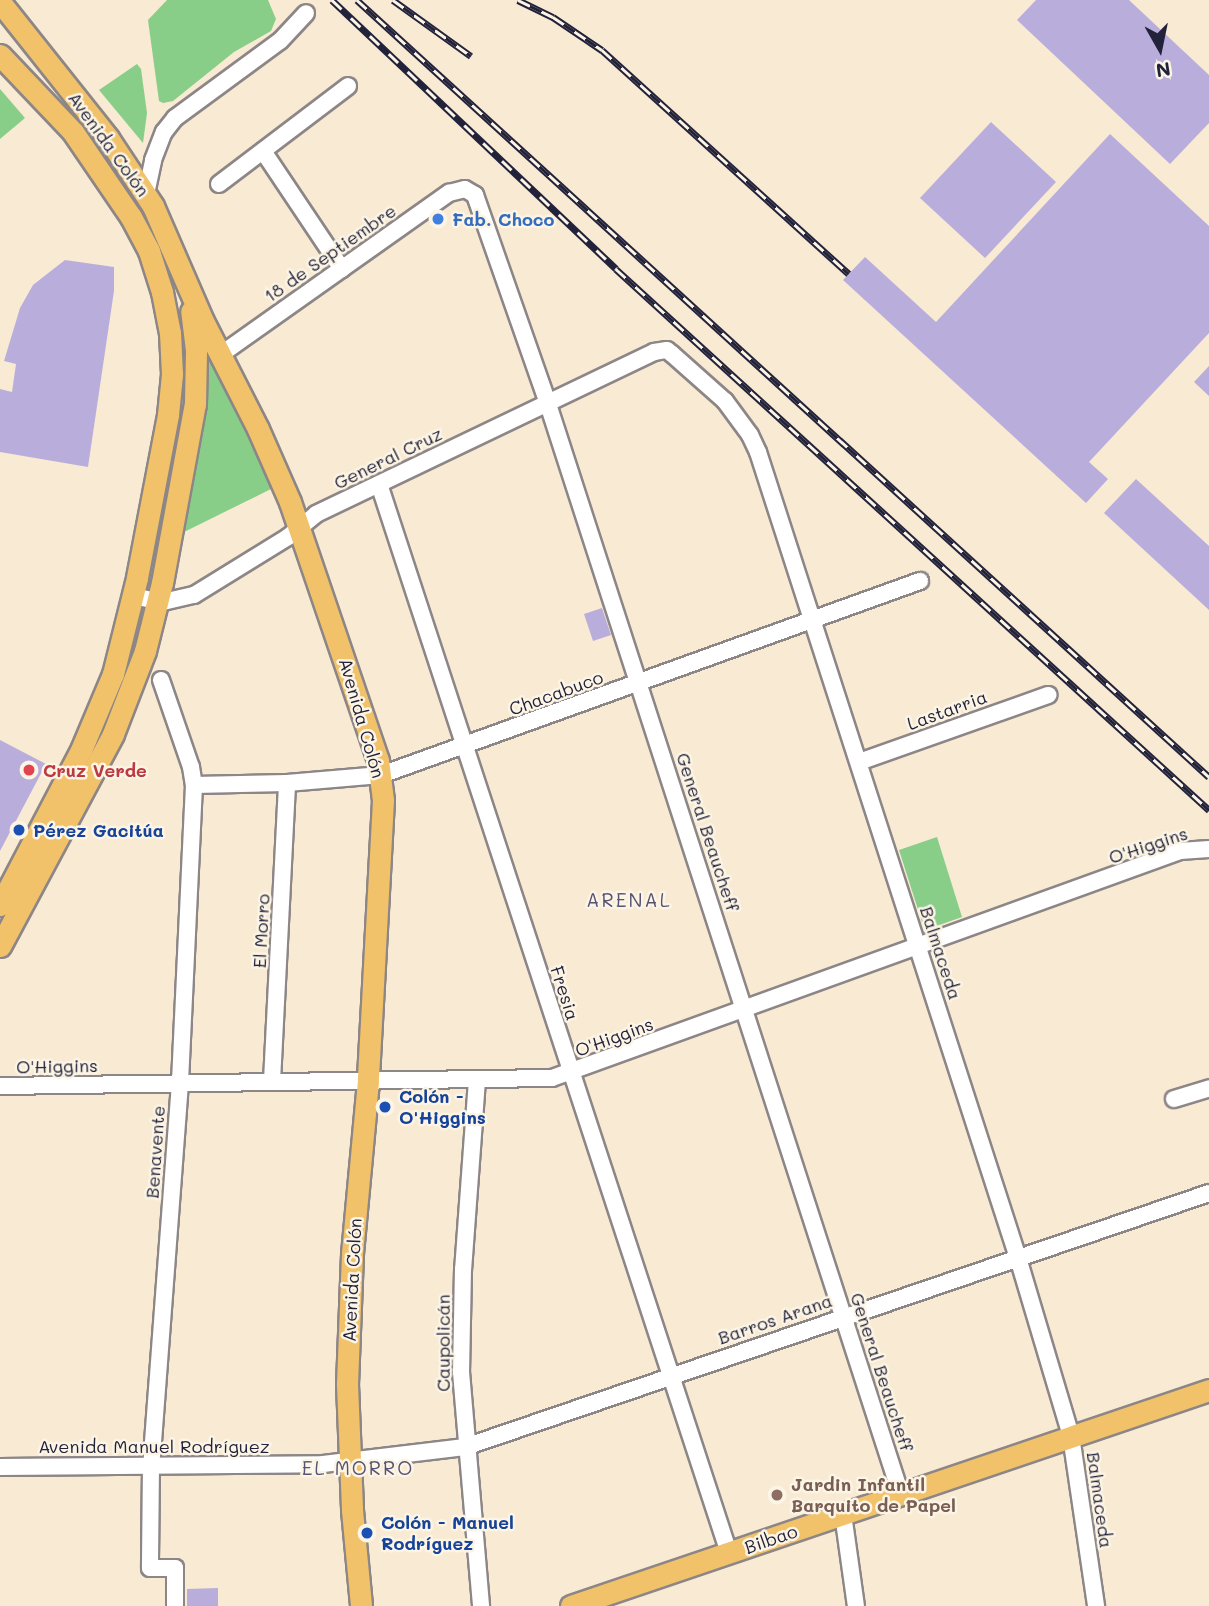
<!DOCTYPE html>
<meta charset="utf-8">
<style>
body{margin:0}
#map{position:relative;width:1209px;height:1606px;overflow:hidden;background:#f8ead3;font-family:Mali,sans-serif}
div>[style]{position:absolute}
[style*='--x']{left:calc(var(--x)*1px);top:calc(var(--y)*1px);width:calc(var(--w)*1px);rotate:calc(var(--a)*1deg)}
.green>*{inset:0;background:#88ce88}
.building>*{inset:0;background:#b9aedb}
.roads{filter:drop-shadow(2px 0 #8d8687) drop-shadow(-2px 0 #8d8687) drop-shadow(0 2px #8d8687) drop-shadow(0 -2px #8d8687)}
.minor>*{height:16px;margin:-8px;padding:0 8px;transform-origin:8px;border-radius:8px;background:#fff}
.major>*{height:21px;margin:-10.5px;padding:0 10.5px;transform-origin:10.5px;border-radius:10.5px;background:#f2c26a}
.rail>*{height:7px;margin-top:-3.5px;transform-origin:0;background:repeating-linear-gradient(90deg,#fcf5e5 0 13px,#22223b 0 26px);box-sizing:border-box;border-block:2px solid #22223b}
.dots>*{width:19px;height:19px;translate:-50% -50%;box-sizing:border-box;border:4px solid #fcf5e5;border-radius:50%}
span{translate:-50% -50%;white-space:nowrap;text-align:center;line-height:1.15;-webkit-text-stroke:5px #fcf5e5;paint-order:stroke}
.street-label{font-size:18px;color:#22223b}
.shop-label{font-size:18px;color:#366cbe;font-weight:700}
.left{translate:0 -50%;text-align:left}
.health-label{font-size:18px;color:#be3a42;font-weight:700}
.transit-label{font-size:18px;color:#164399;font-weight:700}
.education-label{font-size:18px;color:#785e54;font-weight:700}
.neighbourhood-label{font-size:19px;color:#575373;letter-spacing:2px}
.north{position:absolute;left:1125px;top:14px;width:70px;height:70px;-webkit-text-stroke:5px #fcf5e5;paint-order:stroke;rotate:171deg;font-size:19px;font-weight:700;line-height:28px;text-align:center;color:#22223b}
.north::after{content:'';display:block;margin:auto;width:24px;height:32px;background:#22223b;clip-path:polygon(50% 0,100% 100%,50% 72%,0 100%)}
</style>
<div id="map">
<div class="green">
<div style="clip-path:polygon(167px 0,268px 0,276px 19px,271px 31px,234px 52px,173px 101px,163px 103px,159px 101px,148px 20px)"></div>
<div style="clip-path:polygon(137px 64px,141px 69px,147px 113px,143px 143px,99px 90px)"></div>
<div style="clip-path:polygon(0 89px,25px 118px,0 139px)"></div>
<div style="clip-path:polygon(212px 358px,275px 487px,178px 535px,204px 359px)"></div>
<div style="clip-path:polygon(937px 837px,962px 917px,931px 928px,922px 922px,899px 850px)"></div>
</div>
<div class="building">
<div style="clip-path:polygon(1036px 0,1129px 0,1209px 75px,1209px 123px,1170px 164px,1017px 20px)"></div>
<div style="clip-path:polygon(991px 122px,1056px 182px,985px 258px,920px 198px)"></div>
<div style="clip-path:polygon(1110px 134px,1209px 226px,1209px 333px,1089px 462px,1108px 479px,1086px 503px,843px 280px,865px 257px,936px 322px)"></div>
<div style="clip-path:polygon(65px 260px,114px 267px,114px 291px,88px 467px,0 452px,0 389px,12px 392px,16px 364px,4px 361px,20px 308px,33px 285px)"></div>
<div style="clip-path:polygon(1209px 366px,1209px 396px,1194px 382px)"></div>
<div style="clip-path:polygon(1136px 479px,1209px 546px,1209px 610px,1104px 513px)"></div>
<div style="clip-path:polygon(602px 608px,611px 635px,593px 641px,584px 614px)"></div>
<div style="clip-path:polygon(0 740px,46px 764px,0 851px)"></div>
<div style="clip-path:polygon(218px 1588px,218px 1606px,187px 1606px,187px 1589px)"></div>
</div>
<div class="roads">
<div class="minor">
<div style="--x:263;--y:151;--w:142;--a:56.2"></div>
<div style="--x:219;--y:184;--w:162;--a:-37.2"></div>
<div style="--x:146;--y:194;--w:35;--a:-78"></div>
<div style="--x:153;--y:160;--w:30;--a:-69"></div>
<div style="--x:164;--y:132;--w:18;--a:-52"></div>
<div style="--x:175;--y:118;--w:130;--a:-36.3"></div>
<div style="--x:280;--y:41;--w:38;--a:-47"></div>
<div style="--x:220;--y:355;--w:281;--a:-35.3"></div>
<div style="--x:449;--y:193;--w:16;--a:-14"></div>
<div style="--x:465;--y:189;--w:12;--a:31"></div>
<div style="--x:475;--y:195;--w:218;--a:70.7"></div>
<div style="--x:547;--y:401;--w:1150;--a:72.07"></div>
<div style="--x:379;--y:484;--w:1125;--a:71.87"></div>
<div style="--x:132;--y:596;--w:32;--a:11"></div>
<div style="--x:163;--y:602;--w:32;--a:-13"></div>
<div style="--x:194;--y:595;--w:110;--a:-31.7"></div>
<div style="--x:288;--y:537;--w:36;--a:-39"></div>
<div style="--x:316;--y:514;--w:375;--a:-25.6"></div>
<div style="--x:654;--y:352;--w:13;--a:-9"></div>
<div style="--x:667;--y:350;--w:6;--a:39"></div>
<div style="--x:672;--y:354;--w:71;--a:41.6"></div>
<div style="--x:725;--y:401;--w:42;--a:53.7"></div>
<div style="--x:750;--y:435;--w:19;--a:65"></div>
<div style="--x:758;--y:452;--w:847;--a:72.12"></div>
<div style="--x:1018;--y:1258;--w:186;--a:73.4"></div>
<div style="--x:1071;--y:1436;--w:172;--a:81.6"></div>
<div style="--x:161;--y:680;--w:92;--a:71"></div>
<div style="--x:191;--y:767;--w:18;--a:81"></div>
<div style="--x:194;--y:785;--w:298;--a:92.7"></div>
<div style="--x:180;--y:1083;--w:384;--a:94.3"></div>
<div style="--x:151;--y:1466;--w:102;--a:90.6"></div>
<div style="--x:150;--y:1568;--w:25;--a:0"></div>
<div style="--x:175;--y:1568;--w:38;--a:90"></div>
<div style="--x:859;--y:762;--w:201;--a:-19.5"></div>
<div style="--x:194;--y:785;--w:93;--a:-1.2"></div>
<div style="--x:287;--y:783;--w:94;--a:-4.9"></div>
<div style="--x:381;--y:775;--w:573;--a:-19.8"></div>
<div style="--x:477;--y:1080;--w:190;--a:94.2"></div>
<div style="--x:463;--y:1269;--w:103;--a:91.1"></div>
<div style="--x:461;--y:1372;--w:235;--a:85.1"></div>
<div style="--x:272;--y:1081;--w:298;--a:-87.1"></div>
<div style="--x:0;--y:1086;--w:552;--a:-0.83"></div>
<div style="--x:552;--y:1078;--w:668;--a:-19.87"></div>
<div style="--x:1180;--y:851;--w:29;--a:-4"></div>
<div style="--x:1174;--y:1099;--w:37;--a:-17"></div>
<div style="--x:0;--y:1467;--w:323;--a:-0.5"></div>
<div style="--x:323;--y:1464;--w:143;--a:-6.8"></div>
<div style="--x:465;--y:1447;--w:786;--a:-18.85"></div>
<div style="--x:843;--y:1514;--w:93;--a:82"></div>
</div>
<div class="major">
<div style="--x:0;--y:2;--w:174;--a:51.5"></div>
<div style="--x:108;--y:138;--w:82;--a:56.5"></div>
<div style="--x:153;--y:206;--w:125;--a:66.5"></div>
<div style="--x:203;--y:321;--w:121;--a:63"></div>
<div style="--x:258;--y:429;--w:80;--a:66.3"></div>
<div style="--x:290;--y:502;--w:273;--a:71.2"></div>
<div style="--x:378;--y:760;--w:40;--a:82.9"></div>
<div style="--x:383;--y:800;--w:281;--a:93.1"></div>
<div style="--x:368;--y:1081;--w:174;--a:95.3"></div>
<div style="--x:352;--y:1254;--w:130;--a:92.2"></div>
<div style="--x:347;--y:1384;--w:126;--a:87.7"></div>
<div style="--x:352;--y:1510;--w:96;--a:84.6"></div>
<div style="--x:0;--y:55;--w:106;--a:46.5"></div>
<div style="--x:73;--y:132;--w:103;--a:55.7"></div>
<div style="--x:131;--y:217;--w:38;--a:62"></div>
<div style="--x:149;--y:251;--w:43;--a:72.4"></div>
<div style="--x:162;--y:292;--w:42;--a:79"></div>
<div style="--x:170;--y:333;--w:41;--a:87.2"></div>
<div style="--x:172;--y:374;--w:41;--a:95.6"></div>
<div style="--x:168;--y:415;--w:166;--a:100.8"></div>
<div style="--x:137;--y:578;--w:99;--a:104"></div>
<div style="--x:113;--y:674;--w:82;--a:112.8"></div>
<div style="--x:81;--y:750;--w:175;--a:117.6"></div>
<div style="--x:0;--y:946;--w:240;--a:-61.9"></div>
<div style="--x:113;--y:734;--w:89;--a:-68.9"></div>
<div style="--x:145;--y:651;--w:70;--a:-76"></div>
<div style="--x:162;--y:583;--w:182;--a:-79.6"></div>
<div style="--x:195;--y:404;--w:54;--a:-88.9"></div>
<div style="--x:196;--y:350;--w:39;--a:-97"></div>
<div style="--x:571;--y:1606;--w:674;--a:-18.7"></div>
</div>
</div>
<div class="rail">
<div style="--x:332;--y:0;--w:391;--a:43.4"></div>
<div style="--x:616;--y:269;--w:803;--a:42.37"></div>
<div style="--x:357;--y:0;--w:1153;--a:42.36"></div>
<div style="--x:393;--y:0;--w:96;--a:35.7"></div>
<div style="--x:518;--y:0;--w:39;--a:26"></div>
<div style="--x:553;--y:17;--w:59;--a:34"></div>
<div style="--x:602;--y:50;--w:333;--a:42.2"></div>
</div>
<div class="dots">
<div style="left:438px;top:219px;background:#3f7fe0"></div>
<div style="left:29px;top:770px;background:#e0444e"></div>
<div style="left:19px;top:830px;background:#1a4fb4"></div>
<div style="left:385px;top:1107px;background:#1a4fb4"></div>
<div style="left:777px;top:1495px;background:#8d6e63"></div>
<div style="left:367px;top:1533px;background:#1a4fb4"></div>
</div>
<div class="street-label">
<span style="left:109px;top:144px;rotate:54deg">Avenida Colón</span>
<span style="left:330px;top:253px;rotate:-35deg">18 de Septiembre</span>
<span style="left:388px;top:458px;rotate:-26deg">General Cruz</span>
<span style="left:556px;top:693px;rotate:-20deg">Chacabuco</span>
<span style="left:947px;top:710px;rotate:-20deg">Lastarria</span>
<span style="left:362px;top:718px;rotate:74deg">Avenida Colón</span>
<span style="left:708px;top:832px;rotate:72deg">General Beaucheff</span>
<span style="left:1148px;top:845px;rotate:-18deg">O'Higgins</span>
<span style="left:261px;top:931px;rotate:-87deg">El Morro</span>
<span style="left:941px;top:953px;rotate:72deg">Balmaceda</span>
<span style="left:565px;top:993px;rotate:72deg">Fresia</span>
<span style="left:614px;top:1037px;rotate:-20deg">O'Higgins</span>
<span style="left:57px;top:1066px;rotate:-1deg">O'Higgins</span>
<span style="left:155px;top:1152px;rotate:-86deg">Benavente</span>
<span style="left:352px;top:1280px;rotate:-87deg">Avenida Colón</span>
<span style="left:775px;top:1319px;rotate:-19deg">Barros Arana</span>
<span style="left:443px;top:1343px;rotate:-90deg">Caupolicán</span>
<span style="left:882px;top:1372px;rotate:72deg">General Beaucheff</span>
<span style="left:154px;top:1446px">Avenida Manuel Rodríguez</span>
<span style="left:1100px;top:1500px;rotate:82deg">Balmaceda</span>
<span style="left:771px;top:1539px;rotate:-19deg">Bilbao</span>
</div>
<div class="shop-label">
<span class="left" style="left:452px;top:219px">Fab. Choco</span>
</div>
<div class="health-label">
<span class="left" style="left:43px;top:770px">Cruz Verde</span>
</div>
<div class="transit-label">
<span class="left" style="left:33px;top:830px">Pérez Gacitúa</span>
<span class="left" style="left:399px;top:1107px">Colón -<br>O'Higgins</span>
<span class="left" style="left:381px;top:1533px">Colón - Manuel<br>Rodríguez</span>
</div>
<div class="education-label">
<span class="left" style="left:791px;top:1495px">Jardin Infantil<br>Barquito de Papel</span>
</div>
<div class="neighbourhood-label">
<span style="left:629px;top:900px">ARENAL</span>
<span style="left:358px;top:1468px">EL MORRO</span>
</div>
<div class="north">N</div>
</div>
